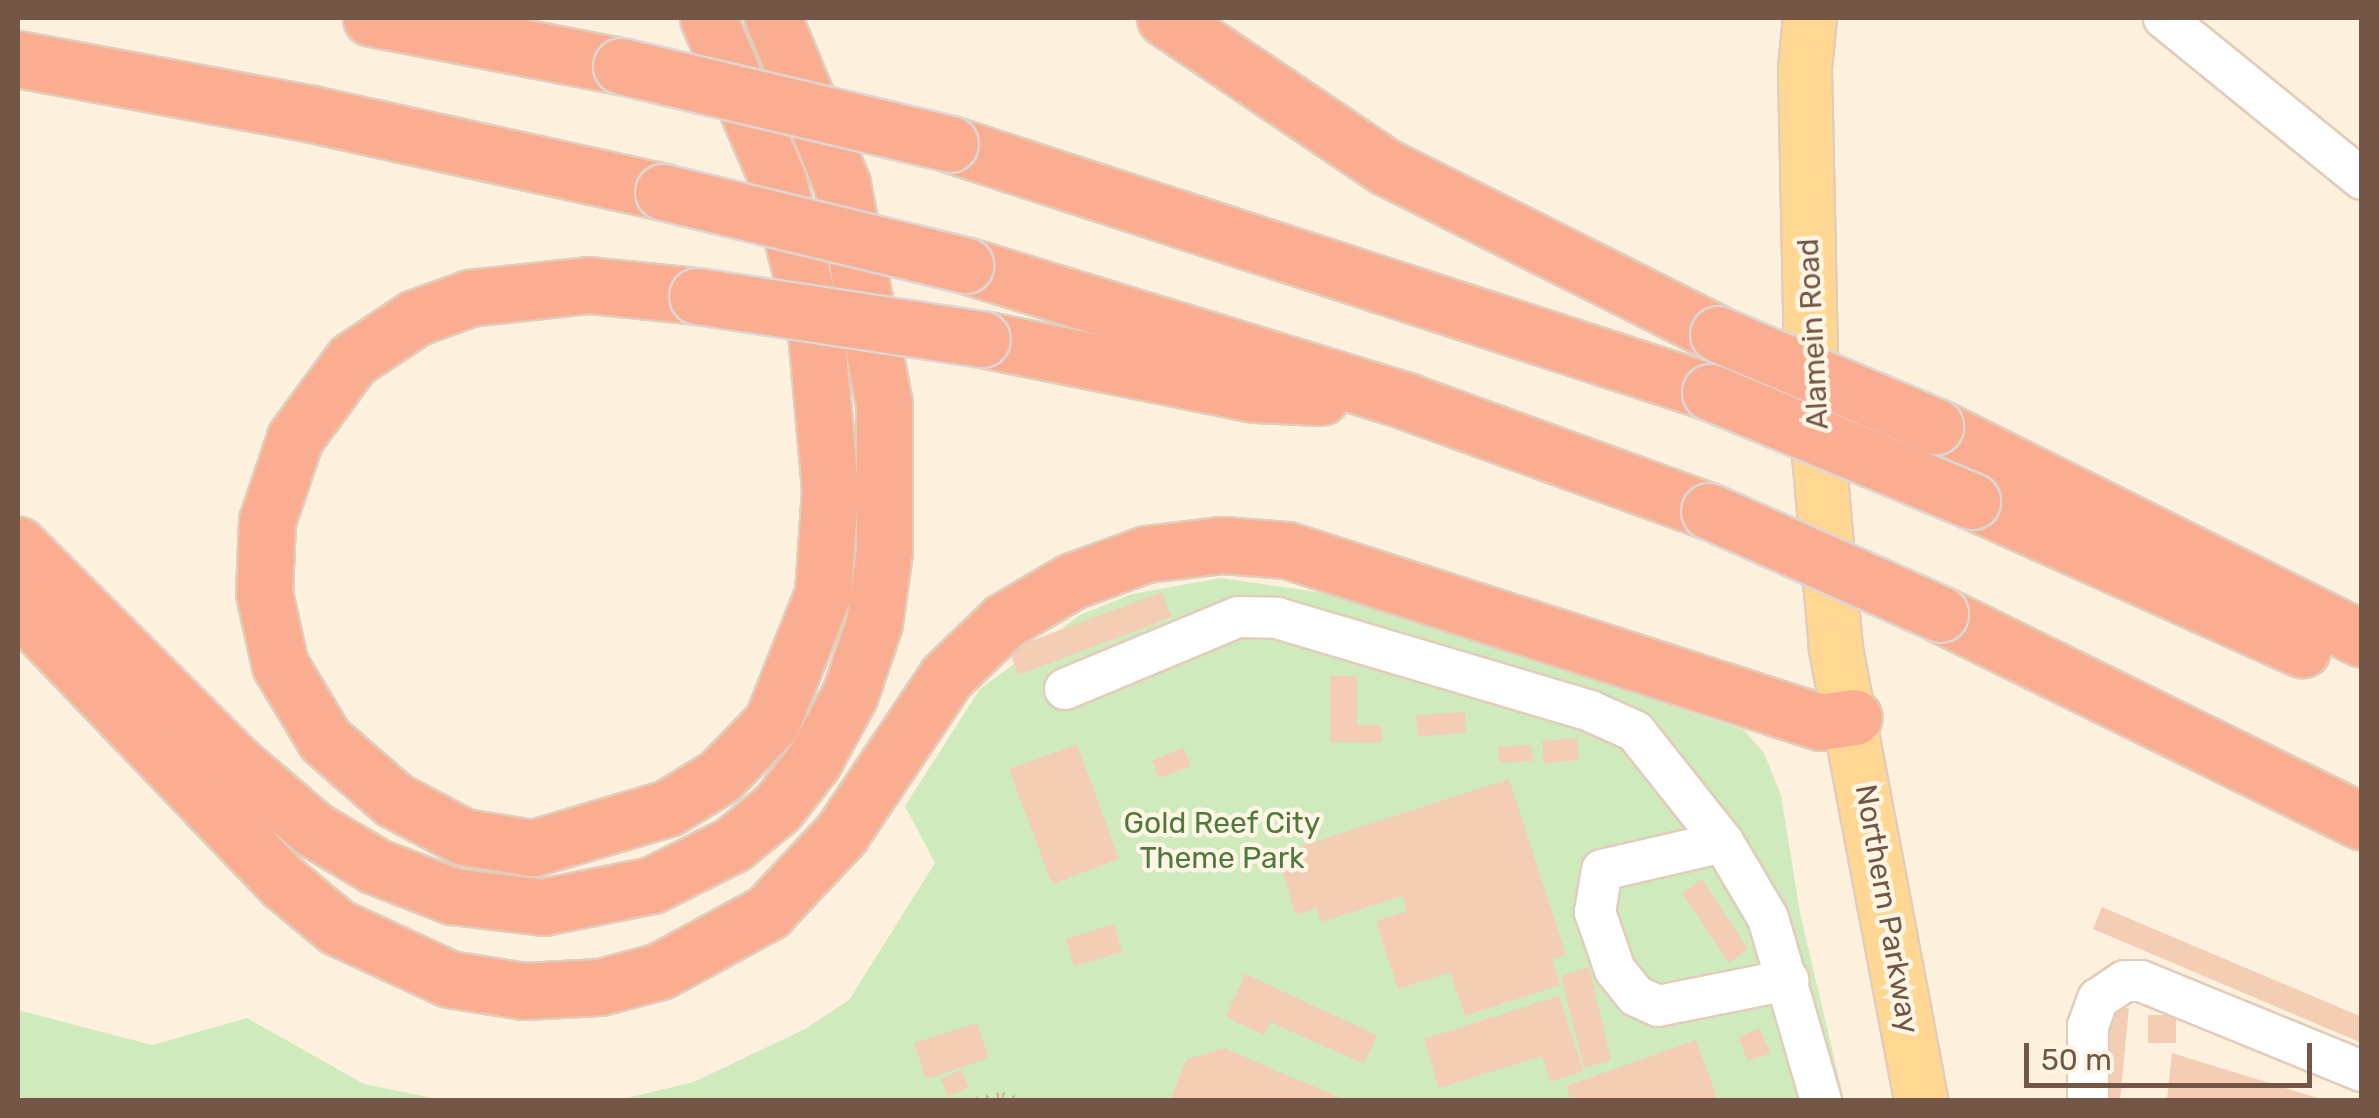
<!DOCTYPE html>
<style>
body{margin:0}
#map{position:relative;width:2379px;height:1118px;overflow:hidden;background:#fdf1de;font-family:Rubik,sans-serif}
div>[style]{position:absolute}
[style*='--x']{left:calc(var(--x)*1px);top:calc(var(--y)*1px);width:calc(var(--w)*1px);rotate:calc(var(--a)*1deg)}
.green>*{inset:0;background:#cfeabc}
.building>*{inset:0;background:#f4ceb4}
.path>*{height:6px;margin-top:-3px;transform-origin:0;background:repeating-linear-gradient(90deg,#d8b198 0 2.5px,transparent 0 10.5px)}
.roads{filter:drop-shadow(2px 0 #e1cdba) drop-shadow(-2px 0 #e1cdba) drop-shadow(0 2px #e1cdba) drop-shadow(0 -2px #e1cdba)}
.minor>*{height:40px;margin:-20px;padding:0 20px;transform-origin:20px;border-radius:20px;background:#fff}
.major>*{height:52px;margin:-26px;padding:0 26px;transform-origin:26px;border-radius:26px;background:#ffd793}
.highway>*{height:55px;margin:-27.5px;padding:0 27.5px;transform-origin:27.5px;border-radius:27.5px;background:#fbad91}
.bridges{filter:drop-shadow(2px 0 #ddd6d2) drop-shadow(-2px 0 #ddd6d2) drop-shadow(0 2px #ddd6d2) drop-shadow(0 -2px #ddd6d2)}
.highway-bridge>*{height:55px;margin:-27.5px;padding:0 27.5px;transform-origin:27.5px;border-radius:27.5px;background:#fbad91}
span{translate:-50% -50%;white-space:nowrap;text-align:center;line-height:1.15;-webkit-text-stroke:9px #fff5e5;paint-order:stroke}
.street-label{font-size:30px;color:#735645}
.park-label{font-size:30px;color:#4f7a3d}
.frame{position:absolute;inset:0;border:20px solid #735645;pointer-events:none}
.scale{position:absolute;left:2024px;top:1043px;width:288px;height:45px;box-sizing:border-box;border:5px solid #735645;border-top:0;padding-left:12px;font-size:30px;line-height:35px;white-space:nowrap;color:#735645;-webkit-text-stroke:8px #fff5e5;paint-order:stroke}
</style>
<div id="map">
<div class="green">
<div style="clip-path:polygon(1221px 578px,1337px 595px,1744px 730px,1764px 753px,1781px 795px,1800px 913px,1844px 1100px,618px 1100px,694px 1082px,805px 1029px,849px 1000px,935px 863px,905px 806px,980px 689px,1080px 615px,1132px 594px)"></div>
<div style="clip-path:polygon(18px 1010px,152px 1045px,247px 1018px,364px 1084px,443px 1100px,18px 1100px)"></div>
</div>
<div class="building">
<div style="clip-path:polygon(1162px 592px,1172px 617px,1018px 675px,1009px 649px)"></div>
<div style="clip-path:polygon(1330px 676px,1357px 676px,1357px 725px,1382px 725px,1382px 743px,1330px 742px)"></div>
<div style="clip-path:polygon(1465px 712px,1466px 733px,1418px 736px,1416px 715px)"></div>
<div style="clip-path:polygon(1577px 738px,1579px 760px,1544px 763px,1542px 741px)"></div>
<div style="clip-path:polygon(1077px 744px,1119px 859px,1052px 884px,1009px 769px)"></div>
<div style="clip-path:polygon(1531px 745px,1533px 761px,1499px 763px,1498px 747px)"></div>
<div style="clip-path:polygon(1184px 748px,1191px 766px,1159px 778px,1152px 760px)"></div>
<div style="clip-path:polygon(1509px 779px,1566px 955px,1552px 959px,1560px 985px,1465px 1016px,1450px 972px,1398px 989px,1376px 921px,1407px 911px,1402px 896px,1321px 922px,1317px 908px,1296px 915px,1277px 854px)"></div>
<div style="clip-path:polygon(1702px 879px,1748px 949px,1729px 963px,1682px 893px)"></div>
<div style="clip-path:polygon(2102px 907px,2362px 1017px,2362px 1043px,2093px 929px)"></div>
<div style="clip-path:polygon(1114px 924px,1122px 952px,1074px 966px,1066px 939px)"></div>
<div style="clip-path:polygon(1589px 967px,1611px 1060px,1584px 1068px,1561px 976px)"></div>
<div style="clip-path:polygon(1245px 974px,1377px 1035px,1364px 1064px,1270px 1022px,1264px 1035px,1226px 1017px)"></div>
<div style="clip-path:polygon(1559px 996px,1583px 1071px,1550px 1082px,1542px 1056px,1439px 1088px,1424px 1039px)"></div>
<div style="clip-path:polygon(2106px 1005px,2129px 1008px,2120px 1100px,2096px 1100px)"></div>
<div style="clip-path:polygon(2148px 1015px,2176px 1015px,2176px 1043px,2148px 1043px)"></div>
<div style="clip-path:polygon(977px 1023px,989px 1058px,926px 1079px,914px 1043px)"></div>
<div style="clip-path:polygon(1760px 1028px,1770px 1053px,1748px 1061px,1738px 1037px)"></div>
<div style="clip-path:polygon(1696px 1040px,1718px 1100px,1571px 1100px,1566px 1086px)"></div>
<div style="clip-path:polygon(1224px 1048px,1298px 1080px,1346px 1100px,1170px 1100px,1187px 1059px)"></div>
<div style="clip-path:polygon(2172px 1053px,2324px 1100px,2167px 1100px)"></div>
<div style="clip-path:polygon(961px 1070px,969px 1088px,948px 1097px,941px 1079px)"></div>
</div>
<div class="path">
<div style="--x:976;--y:1100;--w:26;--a:-11"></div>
<div style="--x:1002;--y:1095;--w:18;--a:16"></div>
</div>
<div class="roads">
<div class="minor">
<div style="--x:2164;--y:18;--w:255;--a:39.1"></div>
<div style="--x:1065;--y:689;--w:187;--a:-22.6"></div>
<div style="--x:1238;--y:617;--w:39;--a:1"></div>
<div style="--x:1277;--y:618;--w:327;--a:16.5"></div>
<div style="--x:1590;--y:711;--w:49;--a:24"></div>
<div style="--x:1635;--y:731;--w:142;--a:51.6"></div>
<div style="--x:1723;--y:842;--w:88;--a:59.4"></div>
<div style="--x:1768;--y:918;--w:190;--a:73.8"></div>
<div style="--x:1723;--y:842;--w:124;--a:167"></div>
<div style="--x:1602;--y:870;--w:43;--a:99.5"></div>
<div style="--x:1595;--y:912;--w:61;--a:71"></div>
<div style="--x:1615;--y:970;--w:33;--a:51"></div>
<div style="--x:1636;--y:996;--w:24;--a:24"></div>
<div style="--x:1658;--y:1006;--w:133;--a:-11.3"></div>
<div style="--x:2088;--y:1100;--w:74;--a:-90"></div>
<div style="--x:2088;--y:1026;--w:29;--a:-70"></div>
<div style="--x:2098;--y:999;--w:32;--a:-34"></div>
<div style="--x:2125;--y:981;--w:16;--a:0"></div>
<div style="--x:2141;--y:981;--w:239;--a:22.2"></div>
</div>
<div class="major">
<div style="--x:1810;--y:18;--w:51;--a:95.6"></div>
<div style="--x:1805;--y:69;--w:294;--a:88.8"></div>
<div style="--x:1811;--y:363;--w:287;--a:85"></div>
<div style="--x:1836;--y:649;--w:459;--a:79.3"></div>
</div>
<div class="highway">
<div style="--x:371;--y:18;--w:255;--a:10.9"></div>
<div style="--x:1165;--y:18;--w:267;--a:34"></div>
<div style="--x:1386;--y:167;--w:372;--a:26.7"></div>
<div style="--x:18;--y:59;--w:299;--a:10.6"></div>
<div style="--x:312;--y:114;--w:360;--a:12.5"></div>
<div style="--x:950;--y:144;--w:799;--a:18.07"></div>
<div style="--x:965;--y:265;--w:465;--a:17.1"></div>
<div style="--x:1409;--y:402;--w:319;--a:20"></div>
<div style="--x:697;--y:296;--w:109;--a:-174.2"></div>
<div style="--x:589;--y:285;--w:120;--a:173.8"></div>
<div style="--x:470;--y:298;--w:59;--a:160"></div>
<div style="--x:415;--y:318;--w:76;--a:146.3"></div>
<div style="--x:352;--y:360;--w:97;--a:126.2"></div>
<div style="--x:295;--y:438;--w:88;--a:108.6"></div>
<div style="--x:267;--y:521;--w:72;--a:92.4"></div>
<div style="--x:264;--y:593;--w:74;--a:77.5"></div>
<div style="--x:280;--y:665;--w:87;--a:59"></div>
<div style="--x:325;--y:740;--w:91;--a:41"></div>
<div style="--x:394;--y:800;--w:79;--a:27.9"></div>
<div style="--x:464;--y:837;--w:70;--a:9.1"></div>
<div style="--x:533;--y:848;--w:141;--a:-16.5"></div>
<div style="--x:668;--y:808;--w:61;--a:-31.6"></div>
<div style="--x:720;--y:776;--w:75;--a:-46.1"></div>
<div style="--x:772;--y:722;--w:139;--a:-68.4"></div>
<div style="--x:823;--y:593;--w:104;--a:-86.1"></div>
<div style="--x:830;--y:489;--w:159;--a:-95.1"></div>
<div style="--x:816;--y:331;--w:158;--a:-104.3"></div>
<div style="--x:777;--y:178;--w:174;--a:-113.3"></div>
<div style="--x:982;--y:339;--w:278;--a:11.4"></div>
<div style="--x:1255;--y:394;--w:66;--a:2.6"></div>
<div style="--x:1935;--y:426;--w:477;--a:26.5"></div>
<div style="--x:1972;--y:501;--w:362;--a:24.2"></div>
<div style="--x:18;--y:545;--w:307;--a:45"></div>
<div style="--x:235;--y:762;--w:103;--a:40.7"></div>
<div style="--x:313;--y:829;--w:72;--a:30.8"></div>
<div style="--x:375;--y:866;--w:83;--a:21.3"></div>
<div style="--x:452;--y:896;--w:92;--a:6.9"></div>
<div style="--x:543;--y:907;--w:111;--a:-11.4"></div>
<div style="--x:652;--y:885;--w:91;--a:-26.8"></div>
<div style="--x:733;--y:844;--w:57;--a:-39.3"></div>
<div style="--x:777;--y:808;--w:58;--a:-52"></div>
<div style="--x:813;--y:762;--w:77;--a:-61.4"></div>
<div style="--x:850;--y:694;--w:75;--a:-71.3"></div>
<div style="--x:874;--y:623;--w:73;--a:-82.1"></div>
<div style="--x:884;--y:551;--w:147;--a:-90"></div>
<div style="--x:884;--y:404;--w:224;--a:-100.8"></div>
<div style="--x:842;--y:184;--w:180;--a:-112.6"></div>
<div style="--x:18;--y:606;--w:384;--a:46.2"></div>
<div style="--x:284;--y:883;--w:69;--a:39.7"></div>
<div style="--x:337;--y:927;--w:123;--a:24.9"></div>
<div style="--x:449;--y:979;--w:76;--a:9.1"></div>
<div style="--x:524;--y:991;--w:76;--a:-3"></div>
<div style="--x:600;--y:987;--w:62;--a:-14.9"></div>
<div style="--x:660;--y:971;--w:123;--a:-28.6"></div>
<div style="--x:768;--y:912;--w:107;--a:-46.9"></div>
<div style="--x:841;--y:834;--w:189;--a:-56.2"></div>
<div style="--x:946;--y:677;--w:81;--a:-44"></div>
<div style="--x:1004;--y:621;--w:79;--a:-30.5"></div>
<div style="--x:1072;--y:581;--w:79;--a:-20"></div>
<div style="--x:1146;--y:554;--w:77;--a:-6.8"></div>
<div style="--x:1222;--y:545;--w:65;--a:4.4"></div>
<div style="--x:1287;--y:550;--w:560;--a:17.88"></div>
<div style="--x:1820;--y:722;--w:34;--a:-8"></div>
<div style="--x:1940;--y:614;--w:470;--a:26.2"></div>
</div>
</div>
<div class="bridges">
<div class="highway-bridge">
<div style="--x:621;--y:66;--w:338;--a:13.3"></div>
<div style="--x:663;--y:192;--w:311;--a:13.6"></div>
<div style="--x:697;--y:296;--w:288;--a:8.6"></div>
<div style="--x:1718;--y:334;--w:236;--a:23"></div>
<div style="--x:1710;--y:392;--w:284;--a:22.6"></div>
<div style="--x:1709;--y:511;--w:253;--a:24"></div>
</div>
</div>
<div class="street-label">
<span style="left:1813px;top:334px;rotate:-93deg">Alamein Road</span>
<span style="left:1887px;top:909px;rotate:80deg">Northern Parkway</span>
</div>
<div class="park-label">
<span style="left:1222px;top:840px">Gold Reef City<br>Theme Park</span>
</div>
<div class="frame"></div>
<div class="scale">50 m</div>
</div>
